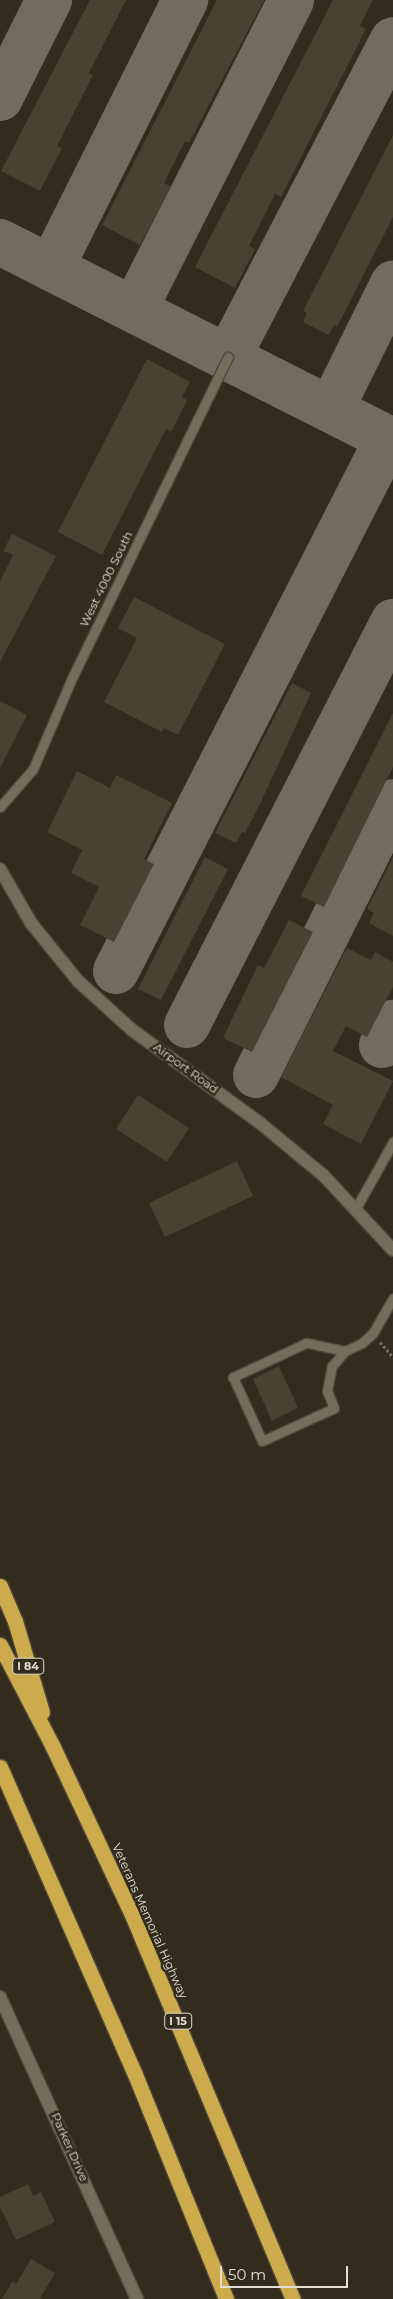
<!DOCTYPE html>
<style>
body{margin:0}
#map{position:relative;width:393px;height:2299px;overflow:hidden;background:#332c1c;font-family:Montserrat,sans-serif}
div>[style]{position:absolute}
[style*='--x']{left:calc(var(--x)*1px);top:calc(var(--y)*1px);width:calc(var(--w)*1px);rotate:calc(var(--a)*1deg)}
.taxiway>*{height:46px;margin:-23px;padding:0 23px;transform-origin:23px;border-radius:23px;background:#726c5e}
.building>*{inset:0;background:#494231}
.path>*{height:3px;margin-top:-1.5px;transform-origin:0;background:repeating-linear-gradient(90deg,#716c5e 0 2.5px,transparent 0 5px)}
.roads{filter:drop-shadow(1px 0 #4e493c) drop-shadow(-1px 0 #4e493c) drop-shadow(0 1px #4e493c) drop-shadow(0 -1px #4e493c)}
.service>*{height:9px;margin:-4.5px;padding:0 4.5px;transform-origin:4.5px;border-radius:4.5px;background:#746d5a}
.tertiary>*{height:12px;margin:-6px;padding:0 6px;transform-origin:6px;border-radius:6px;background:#746d5a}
.motorway>*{height:15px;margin:-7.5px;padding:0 7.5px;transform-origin:7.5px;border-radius:7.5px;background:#cdab4d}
span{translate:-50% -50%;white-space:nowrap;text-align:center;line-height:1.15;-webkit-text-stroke:5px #332c1c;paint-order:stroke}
.shield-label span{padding:1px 4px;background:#332c1c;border:1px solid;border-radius:4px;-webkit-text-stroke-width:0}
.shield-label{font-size:11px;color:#e2ded4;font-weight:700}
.street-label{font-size:12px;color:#e2ded4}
.scale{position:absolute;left:220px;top:2266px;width:128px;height:22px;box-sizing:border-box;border:2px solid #e2ded4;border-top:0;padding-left:6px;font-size:15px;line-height:18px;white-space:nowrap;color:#e2ded4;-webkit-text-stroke:4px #332c1c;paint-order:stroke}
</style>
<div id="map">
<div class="taxiway">
<div style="--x:0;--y:98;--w:110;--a:-63.4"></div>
<div style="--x:0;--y:242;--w:441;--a:26.9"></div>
<div style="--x:51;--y:268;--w:300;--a:-63.4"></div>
<div style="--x:134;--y:310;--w:347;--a:-63.1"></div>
<div style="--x:228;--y:357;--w:357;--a:-62.5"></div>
<div style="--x:331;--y:409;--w:140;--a:-63.6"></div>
<div style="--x:116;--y:971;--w:598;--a:-62.96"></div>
<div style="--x:187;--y:1025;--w:453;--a:-62.9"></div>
<div style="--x:382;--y:1045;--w:25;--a:-63"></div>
<div style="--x:256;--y:1075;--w:305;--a:-63.4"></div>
</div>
<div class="building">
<div style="clip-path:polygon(90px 0,126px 0,89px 73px,93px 75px,57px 146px,62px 148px,40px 191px,1px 171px)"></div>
<div style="clip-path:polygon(217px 0,264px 0,189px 143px,185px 141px,164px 183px,171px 187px,140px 245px,102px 225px)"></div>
<div style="clip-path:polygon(333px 0,373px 0,360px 26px,366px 29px,281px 197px,275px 194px,249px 246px,255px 249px,235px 288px,195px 267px)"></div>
<div style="clip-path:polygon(393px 135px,393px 217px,337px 327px,334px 325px,329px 335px,303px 322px,307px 313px,303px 311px)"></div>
<div style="clip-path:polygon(147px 359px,190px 382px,182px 397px,187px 400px,171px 432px,166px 429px,102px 555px,58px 532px)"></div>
<div style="clip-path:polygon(12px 534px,56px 556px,0 662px,0 581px,13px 555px,3px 551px)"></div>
<div style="clip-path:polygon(134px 597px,225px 644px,178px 735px,164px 728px,162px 732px,104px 702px,137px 638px,118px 628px)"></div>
<div style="clip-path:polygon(292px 683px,311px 693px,260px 804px,245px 833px,242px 832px,236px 843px,215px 833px)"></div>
<div style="clip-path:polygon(0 701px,27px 715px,0 768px)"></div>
<div style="clip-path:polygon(393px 713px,393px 767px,324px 907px,301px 896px)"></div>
<div style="clip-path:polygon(77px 771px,110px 788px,116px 775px,172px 803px,144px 859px,154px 864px,114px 942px,80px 925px,99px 887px,71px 873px,82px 850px,47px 832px)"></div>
<div style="clip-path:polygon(205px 857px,228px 869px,161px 1000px,138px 989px)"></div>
<div style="clip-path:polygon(393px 857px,393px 936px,369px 923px,374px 913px,367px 909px)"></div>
<div style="clip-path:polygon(289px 920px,313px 932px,252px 1052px,223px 1038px,258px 965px,264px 968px)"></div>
<div style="clip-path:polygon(347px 948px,371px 960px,375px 952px,393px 962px,393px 987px,367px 1037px,346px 1026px,333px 1051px,393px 1081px,361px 1144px,323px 1124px,333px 1105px,281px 1077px)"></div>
<div style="clip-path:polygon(138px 1095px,189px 1128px,167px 1162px,116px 1129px)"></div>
<div style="clip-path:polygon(237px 1161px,253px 1196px,165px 1237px,149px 1203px)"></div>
<div style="clip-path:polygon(279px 1366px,298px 1408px,272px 1421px,253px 1379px)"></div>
<div style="clip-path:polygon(28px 2184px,33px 2196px,41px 2192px,55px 2222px,16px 2240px,0 2207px,0 2197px)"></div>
<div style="clip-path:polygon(31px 2259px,55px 2273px,40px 2298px,43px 2299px,2px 2299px,12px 2282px,16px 2284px)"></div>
</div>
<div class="path">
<div style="--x:380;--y:1342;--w:20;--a:49"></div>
</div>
<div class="roads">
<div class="service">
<div style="--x:0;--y:807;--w:50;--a:-49"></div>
<div style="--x:33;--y:769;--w:99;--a:-66.8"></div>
<div style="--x:72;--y:678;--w:357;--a:-64.1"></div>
<div style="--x:356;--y:1208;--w:76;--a:-60.7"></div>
<div style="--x:345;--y:1351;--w:40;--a:-168"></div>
<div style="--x:306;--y:1343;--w:81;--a:155"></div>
<div style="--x:233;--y:1377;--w:70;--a:65.6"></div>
<div style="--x:262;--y:1441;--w:79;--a:-24.6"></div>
<div style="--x:334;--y:1408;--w:18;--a:-112"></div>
<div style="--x:327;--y:1391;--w:25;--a:-79"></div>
<div style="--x:332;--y:1366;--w:20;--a:-49"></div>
<div style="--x:345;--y:1351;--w:19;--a:-25"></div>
<div style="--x:362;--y:1343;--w:15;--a:-42"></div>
<div style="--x:373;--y:1333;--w:40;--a:-60.3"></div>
</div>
<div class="tertiary">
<div style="--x:0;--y:869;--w:62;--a:60.1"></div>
<div style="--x:31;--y:923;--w:75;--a:51"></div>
<div style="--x:78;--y:981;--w:73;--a:42.2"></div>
<div style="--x:132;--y:1030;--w:158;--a:36"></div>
<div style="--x:260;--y:1123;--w:83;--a:39.6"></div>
<div style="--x:324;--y:1176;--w:101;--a:47"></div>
<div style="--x:0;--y:1997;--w:332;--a:65.6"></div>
</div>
<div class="motorway">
<div style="--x:0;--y:1586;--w:38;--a:67"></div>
<div style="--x:15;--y:1621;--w:95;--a:73.5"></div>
<div style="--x:0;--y:1645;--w:115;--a:62.5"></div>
<div style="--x:53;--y:1747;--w:188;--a:64.8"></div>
<div style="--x:133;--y:1917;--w:414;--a:67.3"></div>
<div style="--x:0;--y:1767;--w:333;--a:66.3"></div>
<div style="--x:134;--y:2072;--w:245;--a:67.9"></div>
</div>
</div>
<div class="shield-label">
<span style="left:28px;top:1666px">I 84</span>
<span style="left:178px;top:2021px">I 15</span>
</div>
<div class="street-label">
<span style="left:106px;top:579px;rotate:-64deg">West 4000 South</span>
<span style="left:186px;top:1068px;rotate:36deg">Airport Road</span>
<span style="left:150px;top:1921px;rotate:66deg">Veterans Memorial Highway</span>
<span style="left:70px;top:2147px;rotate:66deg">Parker Drive</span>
</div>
<div class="scale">50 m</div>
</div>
